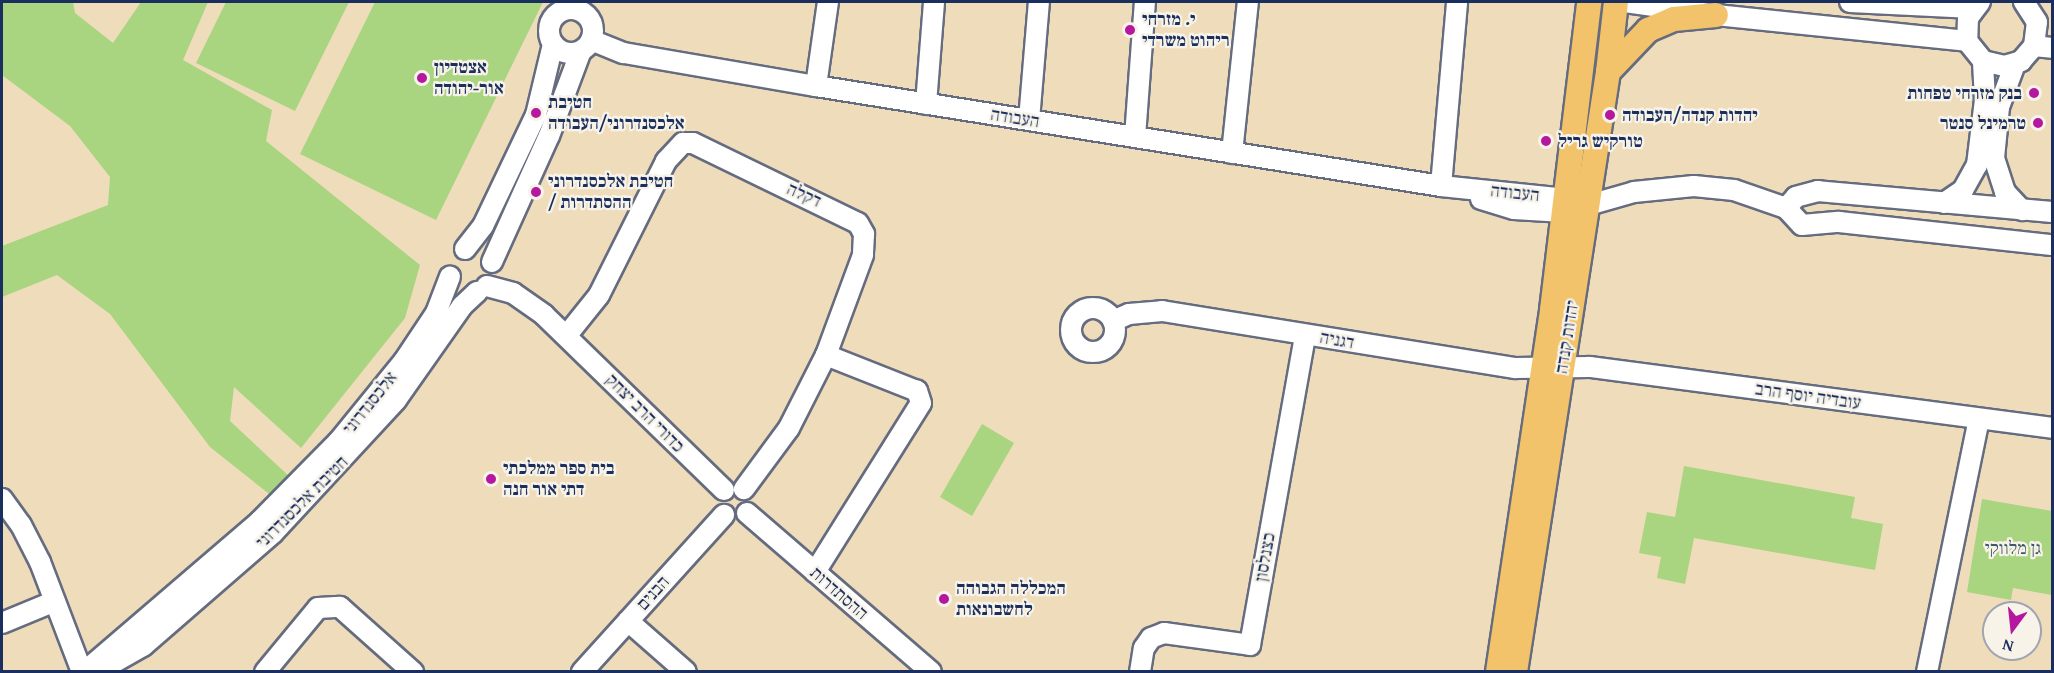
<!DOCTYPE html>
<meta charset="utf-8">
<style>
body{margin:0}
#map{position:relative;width:2054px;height:673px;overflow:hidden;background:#efdcbb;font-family:"Gentium Book Plus","Frank Ruhl Libre",serif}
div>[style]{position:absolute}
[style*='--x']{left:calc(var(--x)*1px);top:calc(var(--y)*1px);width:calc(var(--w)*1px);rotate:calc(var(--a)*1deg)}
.green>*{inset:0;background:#a9d480}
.roads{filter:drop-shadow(2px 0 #656c7f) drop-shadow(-2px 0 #656c7f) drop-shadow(0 2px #656c7f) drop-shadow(0 -2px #656c7f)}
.minor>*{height:20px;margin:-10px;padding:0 10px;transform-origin:10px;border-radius:10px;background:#fff}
.minor>.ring{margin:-10px;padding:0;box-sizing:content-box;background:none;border:20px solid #fff;border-radius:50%}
.major>*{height:24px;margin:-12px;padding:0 12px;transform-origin:12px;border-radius:12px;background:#f2c36a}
.dots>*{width:16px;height:16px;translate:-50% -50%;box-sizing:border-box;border:3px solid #f7f3e8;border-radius:50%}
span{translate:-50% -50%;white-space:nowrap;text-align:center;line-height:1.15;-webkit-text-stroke:4.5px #f7f3e8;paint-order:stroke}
.poi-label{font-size:18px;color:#1b2f5e;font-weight:700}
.left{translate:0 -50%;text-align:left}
.right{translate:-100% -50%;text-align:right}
.street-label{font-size:18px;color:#1b2f5e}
.park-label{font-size:18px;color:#3e5866}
.frame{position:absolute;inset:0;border:3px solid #1b2f5e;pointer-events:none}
.north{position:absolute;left:1982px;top:601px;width:60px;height:60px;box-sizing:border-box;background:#f7f3e8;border:2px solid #9fa5b1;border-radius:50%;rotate:195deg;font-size:16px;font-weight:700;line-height:24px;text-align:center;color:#1b2f5e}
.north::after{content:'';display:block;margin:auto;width:21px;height:27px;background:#b5179e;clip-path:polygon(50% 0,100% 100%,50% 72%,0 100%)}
</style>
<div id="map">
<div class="green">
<div style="clip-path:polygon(2px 2px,73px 2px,75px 13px,113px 43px,141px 2px,208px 2px,183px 60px,272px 110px,266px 141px,420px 265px,405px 318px,301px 448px,234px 387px,230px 421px,292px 479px,273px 497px,210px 447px,110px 314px,57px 275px,2px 297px,2px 246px,108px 205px,110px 177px,70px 126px,2px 75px)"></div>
<div style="clip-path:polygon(226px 2px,349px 2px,295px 111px,196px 63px)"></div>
<div style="clip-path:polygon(375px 2px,543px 2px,436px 220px,300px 154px)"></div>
<div style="clip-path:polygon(982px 424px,1014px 443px,972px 516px,940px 497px)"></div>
<div style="clip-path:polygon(1684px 466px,1855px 497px,1851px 518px,1883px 524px,1875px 570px,1694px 538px,1685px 584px,1657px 578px,1661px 557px,1639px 553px,1647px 512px,1675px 517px)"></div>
<div style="clip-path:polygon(1982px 499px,2052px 511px,2052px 595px,2013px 588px,2011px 600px,1967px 592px)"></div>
</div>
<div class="roads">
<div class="minor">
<div style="--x:1625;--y:2;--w:92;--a:8.1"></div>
<div style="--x:1716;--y:15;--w:252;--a:5.9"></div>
<div style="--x:1850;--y:2;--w:123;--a:2.8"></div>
<div style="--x:1980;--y:2;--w:20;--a:127"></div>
<div style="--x:1968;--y:18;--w:23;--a:92"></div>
<div style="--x:1967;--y:41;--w:26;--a:51"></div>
<div style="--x:1983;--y:61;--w:22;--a:13"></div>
<div style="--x:2004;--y:66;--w:18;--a:-16"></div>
<div style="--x:2021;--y:61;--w:20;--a:-49"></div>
<div style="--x:2034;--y:46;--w:24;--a:-83"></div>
<div style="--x:2037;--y:22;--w:24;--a:-123"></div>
<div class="ring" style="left:549px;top:9px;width:24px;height:24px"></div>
<div style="--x:591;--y:40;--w:35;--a:22"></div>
<div style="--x:624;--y:53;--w:195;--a:9.8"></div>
<div style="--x:816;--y:86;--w:633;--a:9.09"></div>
<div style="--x:1441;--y:186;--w:126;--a:5.9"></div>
<div style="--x:1566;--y:199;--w:13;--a:23"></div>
<div style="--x:2034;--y:46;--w:18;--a:6"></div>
<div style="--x:2015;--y:64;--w:46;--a:110.4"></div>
<div style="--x:1999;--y:107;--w:51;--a:95.6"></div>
<div style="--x:1994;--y:158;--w:36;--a:72"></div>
<div style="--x:2005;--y:192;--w:25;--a:47"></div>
<div style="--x:816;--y:86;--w:85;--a:-81.9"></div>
<div style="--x:926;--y:104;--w:102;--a:-85.5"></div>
<div style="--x:1029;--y:120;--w:118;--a:-85.2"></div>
<div style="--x:1135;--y:137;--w:135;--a:-85.8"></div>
<div style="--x:1232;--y:153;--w:152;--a:-84"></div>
<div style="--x:1441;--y:186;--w:185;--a:-85"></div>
<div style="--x:1481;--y:199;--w:34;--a:17"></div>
<div style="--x:1514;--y:209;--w:50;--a:3.4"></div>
<div style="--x:1564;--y:212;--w:73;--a:-15.9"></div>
<div style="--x:1634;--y:192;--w:60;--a:-5.7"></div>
<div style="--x:1694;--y:186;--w:40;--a:5.7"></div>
<div style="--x:1734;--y:190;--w:55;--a:19.1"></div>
<div style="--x:1944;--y:203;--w:23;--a:-34"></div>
<div style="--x:1963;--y:190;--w:29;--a:-61"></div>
<div style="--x:1977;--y:165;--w:65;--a:-83"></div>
<div style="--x:1985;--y:100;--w:39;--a:-93"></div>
<div style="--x:2052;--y:212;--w:235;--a:-174.9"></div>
<div style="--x:1818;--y:191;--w:23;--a:165"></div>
<div style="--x:1796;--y:197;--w:15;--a:132"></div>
<div style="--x:1786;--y:208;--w:23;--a:47"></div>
<div style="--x:1802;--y:225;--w:37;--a:-5"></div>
<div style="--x:1839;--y:222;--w:214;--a:6.2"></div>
<div style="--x:465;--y:249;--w:29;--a:-52"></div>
<div style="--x:483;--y:226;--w:123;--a:-64.5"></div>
<div style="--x:536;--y:115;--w:73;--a:-76.5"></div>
<div style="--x:492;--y:262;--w:138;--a:-65.7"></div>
<div style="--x:549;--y:136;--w:91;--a:-69.4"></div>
<div style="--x:487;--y:286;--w:27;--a:15"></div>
<div style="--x:513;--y:293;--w:38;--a:35"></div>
<div style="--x:544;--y:315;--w:251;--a:44.2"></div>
<div class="ring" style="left:1071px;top:308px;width:24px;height:24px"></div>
<div style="--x:1113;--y:321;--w:17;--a:-24"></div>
<div style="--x:1129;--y:314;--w:33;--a:-5"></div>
<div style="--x:1162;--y:311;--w:358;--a:9.2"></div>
<div style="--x:1515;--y:368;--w:75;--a:-0.8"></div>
<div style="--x:1590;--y:367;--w:466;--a:7.5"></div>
<div style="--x:567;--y:335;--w:51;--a:-51.3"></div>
<div style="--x:599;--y:295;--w:150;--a:-63.4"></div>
<div style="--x:666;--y:161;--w:25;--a:-47"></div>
<div style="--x:683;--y:143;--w:10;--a:0"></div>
<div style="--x:693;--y:143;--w:183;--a:25.9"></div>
<div style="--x:858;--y:223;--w:13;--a:61"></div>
<div style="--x:864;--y:234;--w:21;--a:93"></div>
<div style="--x:863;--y:255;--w:107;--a:110.3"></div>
<div style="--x:826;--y:355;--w:82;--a:116.9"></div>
<div style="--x:789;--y:428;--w:76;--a:126.4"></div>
<div style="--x:2;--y:499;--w:32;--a:54"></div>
<div style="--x:21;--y:525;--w:42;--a:62.8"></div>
<div style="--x:40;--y:562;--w:118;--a:69.1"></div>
<div style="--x:747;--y:513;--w:243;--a:40.8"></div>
<div style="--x:815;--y:572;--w:199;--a:-57.9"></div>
<div style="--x:921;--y:403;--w:13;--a:-108"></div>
<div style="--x:917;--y:391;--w:98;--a:-158.4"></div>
<div style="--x:628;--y:621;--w:77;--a:41.3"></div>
<div style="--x:2;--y:623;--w:57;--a:-22.5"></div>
<div style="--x:91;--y:666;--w:223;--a:-40.6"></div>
<div style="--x:260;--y:521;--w:111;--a:-45.4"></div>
<div style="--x:338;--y:442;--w:104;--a:-50.8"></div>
<div style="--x:404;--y:361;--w:58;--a:-56.3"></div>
<div style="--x:436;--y:313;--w:39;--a:-69"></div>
<div style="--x:90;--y:672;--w:15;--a:-16"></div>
<div style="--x:104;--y:668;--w:45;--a:-29.4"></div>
<div style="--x:143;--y:646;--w:172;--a:-41"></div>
<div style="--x:273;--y:533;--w:181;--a:-47.2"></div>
<div style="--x:396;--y:400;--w:115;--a:-54.9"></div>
<div style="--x:462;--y:306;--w:21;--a:-43"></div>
<div style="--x:265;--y:672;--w:83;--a:-50.4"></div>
<div style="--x:318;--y:608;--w:22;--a:-3"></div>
<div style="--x:340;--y:607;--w:98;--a:41.7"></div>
<div style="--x:582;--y:672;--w:212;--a:-47.9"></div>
<div style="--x:1140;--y:672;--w:24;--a:-81"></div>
<div style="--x:1144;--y:648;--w:12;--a:-55"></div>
<div style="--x:1151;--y:638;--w:14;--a:-21"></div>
<div style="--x:1164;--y:633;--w:87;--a:7.9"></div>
<div style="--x:1250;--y:645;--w:315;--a:-79.9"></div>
<div style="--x:1927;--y:672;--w:258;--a:-78.4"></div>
</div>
<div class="major">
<div style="--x:1608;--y:72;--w:58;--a:-46.4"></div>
<div style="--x:1648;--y:30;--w:28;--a:-23"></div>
<div style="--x:1674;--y:19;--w:42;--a:-5.4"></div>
<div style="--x:1498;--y:672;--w:366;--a:-81.5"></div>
<div style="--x:1552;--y:310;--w:310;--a:-83.1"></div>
<div style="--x:1515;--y:672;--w:607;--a:-81.19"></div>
<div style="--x:1608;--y:72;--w:70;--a:-83.5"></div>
</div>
</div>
<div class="dots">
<div style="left:1130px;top:30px;background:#b5179e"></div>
<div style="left:422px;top:78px;background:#b5179e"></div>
<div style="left:2034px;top:93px;background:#b5179e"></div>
<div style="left:536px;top:113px;background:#b5179e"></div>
<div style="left:1610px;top:115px;background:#b5179e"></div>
<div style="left:2038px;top:123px;background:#b5179e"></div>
<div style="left:1546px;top:141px;background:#b5179e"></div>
<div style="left:536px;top:192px;background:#b5179e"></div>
<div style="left:491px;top:479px;background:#b5179e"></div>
<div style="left:944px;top:599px;background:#b5179e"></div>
</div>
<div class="poi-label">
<span class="left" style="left:1142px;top:30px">י. מזרחי<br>ריהוט משרדי</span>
<span class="left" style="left:434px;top:78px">אצטדיון<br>אור-יהודה</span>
<span class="right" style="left:2022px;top:93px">בנק מזרחי טפחות</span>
<span class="left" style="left:548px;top:113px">חטיבת<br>אלכסנדרוני/העבודה</span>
<span class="left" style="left:1622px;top:115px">יהדות קנדה/העבודה</span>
<span class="right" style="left:2026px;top:123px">טרמינל סנטר</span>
<span class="left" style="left:1558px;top:141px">טורקיש גריל</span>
<span class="left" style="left:548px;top:192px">חטיבת אלכסנדרוני<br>/ ההסתדרות</span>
<span class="left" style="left:503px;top:479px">בית ספר ממלכתי<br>דתי אור חנה</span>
<span class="left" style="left:956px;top:599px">המכללה הגבוהה<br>לחשבונאות</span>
</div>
<div class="street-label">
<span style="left:1015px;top:118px;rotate:9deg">העבודה</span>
<span style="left:1515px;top:193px;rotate:6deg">העבודה</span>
<span style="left:804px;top:195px;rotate:24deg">דקלה</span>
<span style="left:1567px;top:337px;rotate:-81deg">יהדות קנדה</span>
<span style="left:1337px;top:340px;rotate:10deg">דגניה</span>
<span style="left:1808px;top:396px;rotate:8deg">עובדיה יוסף הרב</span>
<span style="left:370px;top:403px;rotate:-51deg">אלכסנדרוני</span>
<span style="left:645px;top:413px;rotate:45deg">כדורי הרב יצחק</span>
<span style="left:302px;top:502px;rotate:-45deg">חטיבת אלכסנדרוני</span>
<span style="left:1265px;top:557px;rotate:-80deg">כצנלסון</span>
<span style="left:653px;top:593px;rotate:-48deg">הבנים</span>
<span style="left:839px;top:593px;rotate:41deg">ההסתדרות</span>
</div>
<div class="park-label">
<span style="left:2013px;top:548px">גן מלווקי</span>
</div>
<div class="frame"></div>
<div class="north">N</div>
</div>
